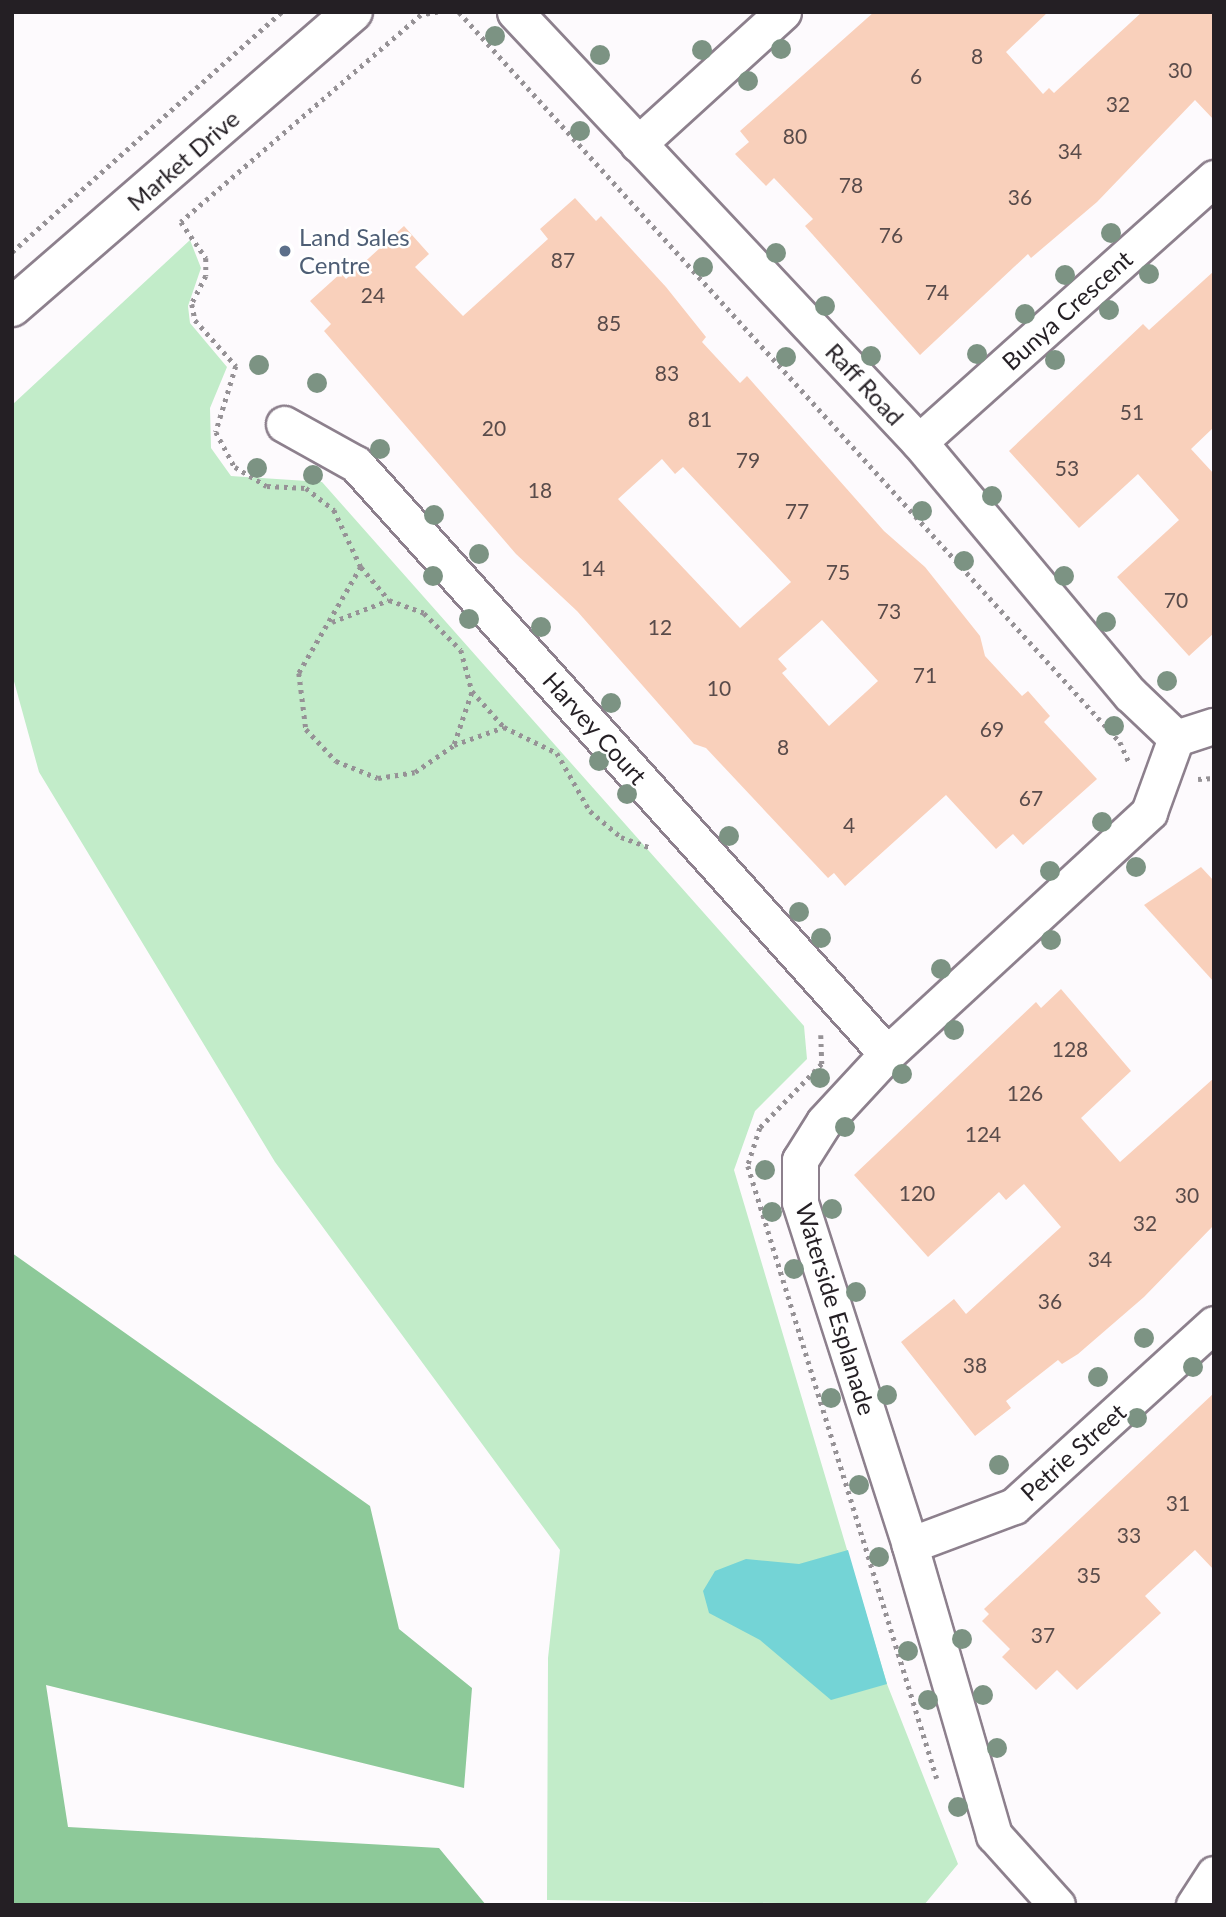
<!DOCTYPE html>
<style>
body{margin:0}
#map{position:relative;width:1226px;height:1917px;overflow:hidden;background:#fdfafd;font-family:Lato,sans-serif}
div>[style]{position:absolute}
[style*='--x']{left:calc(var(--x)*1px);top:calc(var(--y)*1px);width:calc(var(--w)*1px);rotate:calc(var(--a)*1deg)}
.green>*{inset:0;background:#c2ecc9}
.forest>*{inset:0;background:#8dc999}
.water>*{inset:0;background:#74d4d6}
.building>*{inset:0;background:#f9d0bb}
.path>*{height:4.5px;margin-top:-2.25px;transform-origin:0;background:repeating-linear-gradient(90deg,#969296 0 3.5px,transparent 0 8.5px)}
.roads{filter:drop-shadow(2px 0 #8d808d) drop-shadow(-2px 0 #8d808d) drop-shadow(0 2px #8d808d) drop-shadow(0 -2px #8d808d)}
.street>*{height:35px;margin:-17.5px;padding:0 17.5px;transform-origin:17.5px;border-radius:17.5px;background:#fff}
.secondary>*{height:38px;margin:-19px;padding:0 19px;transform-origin:19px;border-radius:19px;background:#fff}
.trees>*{width:20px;height:20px;margin:-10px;border-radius:50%;background:#7c9383}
.dots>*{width:19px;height:19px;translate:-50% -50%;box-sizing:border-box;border:4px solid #fff;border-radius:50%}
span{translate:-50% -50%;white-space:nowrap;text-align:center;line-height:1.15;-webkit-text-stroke:5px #fff;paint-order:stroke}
.number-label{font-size:21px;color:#594b4a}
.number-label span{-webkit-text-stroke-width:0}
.street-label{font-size:24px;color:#241f24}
.service-label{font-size:24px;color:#4e5e75}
.left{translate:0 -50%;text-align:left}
.frame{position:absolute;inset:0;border:14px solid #241f24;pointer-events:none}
</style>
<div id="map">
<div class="green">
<div style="clip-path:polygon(190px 240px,201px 268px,188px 306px,190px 323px,227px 367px,210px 408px,211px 448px,231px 476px,322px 482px,804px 1026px,807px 1059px,755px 1111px,734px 1170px,887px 1684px,958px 1864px,924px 1905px,547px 1900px,548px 1658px,560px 1550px,275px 1162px,39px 772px,12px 674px,12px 405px)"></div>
</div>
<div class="forest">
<div style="clip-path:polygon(12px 1253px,370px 1506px,399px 1629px,472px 1688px,464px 1788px,46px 1685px,68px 1827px,439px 1848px,486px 1905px,12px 1905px)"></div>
</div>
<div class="water">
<div style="clip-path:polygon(848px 1550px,887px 1684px,831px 1700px,760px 1640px,709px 1613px,703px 1591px,715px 1571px,746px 1559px,799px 1564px)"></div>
</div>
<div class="building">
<div style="clip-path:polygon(874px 12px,1048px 12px,1006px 52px,1043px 94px,1049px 88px,1054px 93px,1142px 12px,1214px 12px,1214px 120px,1195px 100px,1097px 202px,1031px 258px,1028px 254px,920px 355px,805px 226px,813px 219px,774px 178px,766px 186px,735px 154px,749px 142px,740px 131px)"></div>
<div style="clip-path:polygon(evenodd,575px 198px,596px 221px,601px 216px,666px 287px,706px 337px,702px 342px,740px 383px,747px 376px,884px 531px,925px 567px,980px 636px,985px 656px,1022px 696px,1028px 691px,1050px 716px,1044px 722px,1097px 779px,1023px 845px,1013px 834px,996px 849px,946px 795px,845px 886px,834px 873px,828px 878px,706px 748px,694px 744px,577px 611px,516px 554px,324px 331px,331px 324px,310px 301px,341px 273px,346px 279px,404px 226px,429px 254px,415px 267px,463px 316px,548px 239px,540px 229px,575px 198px,662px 459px,675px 474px,683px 467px,791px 582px,740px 628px,618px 499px,662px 459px,575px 198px,822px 620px,878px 681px,829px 726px,782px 673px,787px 669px,778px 659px,822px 620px)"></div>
<div style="clip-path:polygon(1214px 271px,1214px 427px,1191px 449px,1214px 474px,1214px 633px,1189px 656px,1117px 577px,1179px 520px,1138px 474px,1079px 528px,1009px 451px,1143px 324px,1149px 330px)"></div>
<div style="clip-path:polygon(1201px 867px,1214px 881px,1214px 982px,1144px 905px)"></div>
<div style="clip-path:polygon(1061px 989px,1131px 1071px,1081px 1118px,1120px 1162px,1214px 1078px,1214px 1225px,1144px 1297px,1078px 1354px,1062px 1364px,1058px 1360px,1006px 1401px,1011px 1408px,975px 1436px,901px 1342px,954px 1299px,966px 1314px,1061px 1227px,1024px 1184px,1006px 1200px,999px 1192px,928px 1257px,854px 1175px,1036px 1002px,1041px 1008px)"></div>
<div style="clip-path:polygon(1214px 1393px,1214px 1570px,1195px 1550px,1145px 1596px,1161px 1613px,1077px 1690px,1057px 1670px,1036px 1690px,1002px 1657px,1010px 1649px,982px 1621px,989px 1614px,984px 1609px)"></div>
</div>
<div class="path">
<div style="--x:438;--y:12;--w:17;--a:170"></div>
<div style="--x:421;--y:15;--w:317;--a:139.2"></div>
<div style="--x:181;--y:222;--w:44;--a:55.2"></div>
<div style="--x:206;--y:258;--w:18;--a:90"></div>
<div style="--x:206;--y:276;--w:31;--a:117"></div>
<div style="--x:192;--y:304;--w:16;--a:79"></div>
<div style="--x:195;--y:320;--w:62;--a:48.3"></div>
<div style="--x:236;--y:366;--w:69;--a:106.9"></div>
<div style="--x:216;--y:432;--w:40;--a:62"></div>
<div style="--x:235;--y:467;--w:37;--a:31"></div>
<div style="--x:267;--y:486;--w:39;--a:3"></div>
<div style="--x:306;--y:488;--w:36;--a:38"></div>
<div style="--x:334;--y:510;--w:63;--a:64.7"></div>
<div style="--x:361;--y:567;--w:123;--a:120.3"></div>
<div style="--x:299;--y:673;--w:56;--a:82.9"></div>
<div style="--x:306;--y:729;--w:44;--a:46.8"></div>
<div style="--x:336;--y:761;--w:45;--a:22"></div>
<div style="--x:378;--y:778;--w:37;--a:-9"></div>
<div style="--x:415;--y:772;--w:47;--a:-34.7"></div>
<div style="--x:454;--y:745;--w:53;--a:-19.8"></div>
<div style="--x:504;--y:727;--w:59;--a:26.1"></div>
<div style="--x:557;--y:753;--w:67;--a:60.4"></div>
<div style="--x:590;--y:811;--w:40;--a:40"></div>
<div style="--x:621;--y:837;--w:32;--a:20"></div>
<div style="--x:459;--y:12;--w:985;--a:47.84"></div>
<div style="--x:1120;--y:742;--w:22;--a:66"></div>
<div style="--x:12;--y:252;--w:361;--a:-41.7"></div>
<div style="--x:361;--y:567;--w:43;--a:49.7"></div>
<div style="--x:389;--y:600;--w:37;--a:20"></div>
<div style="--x:424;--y:613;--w:52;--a:45"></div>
<div style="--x:461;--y:650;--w:42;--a:75"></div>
<div style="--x:472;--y:691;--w:48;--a:48.4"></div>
<div style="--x:332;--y:622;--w:61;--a:-21.1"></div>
<div style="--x:454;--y:744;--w:56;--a:-71.2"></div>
<div style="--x:1198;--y:779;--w:16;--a:-4"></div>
<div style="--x:821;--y:1035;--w:29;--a:88"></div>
<div style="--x:822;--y:1064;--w:89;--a:134.1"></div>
<div style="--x:760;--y:1128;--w:40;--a:108"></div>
<div style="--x:748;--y:1166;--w:641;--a:72.86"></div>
</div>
<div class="roads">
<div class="street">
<div style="--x:515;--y:12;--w:590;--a:46.79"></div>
<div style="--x:919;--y:442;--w:329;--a:50.1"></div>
<div style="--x:1130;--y:694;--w:64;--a:43.7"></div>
<div style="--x:1176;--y:738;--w:40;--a:-18"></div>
<div style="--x:638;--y:144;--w:196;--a:-42.3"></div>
<div style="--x:284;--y:424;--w:82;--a:29.1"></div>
<div style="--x:356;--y:464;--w:794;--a:48.01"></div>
<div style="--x:919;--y:442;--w:396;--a:-41.8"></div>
<div style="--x:910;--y:1545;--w:111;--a:-20.6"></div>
<div style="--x:1014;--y:1506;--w:270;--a:-42.3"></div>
<div style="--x:1057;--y:1905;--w:94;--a:-132"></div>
<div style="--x:994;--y:1835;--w:302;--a:-106.2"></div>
<div style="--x:910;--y:1545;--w:360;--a:-107.8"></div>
<div style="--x:800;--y:1202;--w:42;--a:-90"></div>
<div style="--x:800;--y:1160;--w:45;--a:-57.7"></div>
<div style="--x:824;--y:1122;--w:93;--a:-47.2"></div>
<div style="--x:887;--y:1054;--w:357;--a:-42.7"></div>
<div style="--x:1149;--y:812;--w:79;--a:-70"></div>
<div style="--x:1194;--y:1905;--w:37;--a:-57"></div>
</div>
<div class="secondary">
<div style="--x:12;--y:307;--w:451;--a:-40.9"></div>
</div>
</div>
<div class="trees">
<div style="left:495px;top:36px"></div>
<div style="left:781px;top:49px"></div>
<div style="left:702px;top:50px"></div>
<div style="left:600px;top:55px"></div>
<div style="left:748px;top:81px"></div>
<div style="left:580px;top:131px"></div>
<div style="left:1111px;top:233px"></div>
<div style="left:776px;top:253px"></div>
<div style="left:703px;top:267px"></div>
<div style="left:1149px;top:274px"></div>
<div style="left:1065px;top:275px"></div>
<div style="left:825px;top:306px"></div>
<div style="left:1109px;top:310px"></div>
<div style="left:1025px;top:314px"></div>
<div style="left:977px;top:354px"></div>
<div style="left:871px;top:356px"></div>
<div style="left:786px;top:357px"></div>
<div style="left:1055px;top:360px"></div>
<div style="left:259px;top:365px"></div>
<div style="left:317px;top:383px"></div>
<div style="left:380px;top:449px"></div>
<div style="left:257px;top:468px"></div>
<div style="left:313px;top:475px"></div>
<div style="left:992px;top:496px"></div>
<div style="left:922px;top:511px"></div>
<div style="left:434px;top:515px"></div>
<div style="left:479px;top:554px"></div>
<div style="left:964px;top:561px"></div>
<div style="left:433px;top:576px"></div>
<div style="left:1064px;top:576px"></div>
<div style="left:469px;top:619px"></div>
<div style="left:1106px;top:622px"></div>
<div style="left:541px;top:627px"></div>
<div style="left:1167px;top:681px"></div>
<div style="left:611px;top:703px"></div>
<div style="left:1114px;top:726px"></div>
<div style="left:599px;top:761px"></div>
<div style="left:627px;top:794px"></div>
<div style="left:1102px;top:822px"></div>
<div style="left:729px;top:836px"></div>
<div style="left:1136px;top:867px"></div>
<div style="left:1050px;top:871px"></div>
<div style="left:799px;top:912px"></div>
<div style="left:821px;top:938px"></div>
<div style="left:1051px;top:940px"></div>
<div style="left:941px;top:969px"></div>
<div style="left:954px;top:1030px"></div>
<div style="left:902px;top:1074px"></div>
<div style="left:820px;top:1078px"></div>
<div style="left:845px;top:1127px"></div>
<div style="left:765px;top:1170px"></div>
<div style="left:832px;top:1209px"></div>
<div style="left:772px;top:1212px"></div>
<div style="left:794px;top:1269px"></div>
<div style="left:856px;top:1292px"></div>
<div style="left:1144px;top:1338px"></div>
<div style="left:1193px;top:1367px"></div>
<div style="left:1098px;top:1377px"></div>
<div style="left:887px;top:1395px"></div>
<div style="left:831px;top:1398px"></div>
<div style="left:1137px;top:1418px"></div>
<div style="left:999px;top:1465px"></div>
<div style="left:859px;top:1485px"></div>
<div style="left:879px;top:1557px"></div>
<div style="left:962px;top:1639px"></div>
<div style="left:908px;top:1651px"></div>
<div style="left:983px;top:1695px"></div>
<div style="left:928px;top:1700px"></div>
<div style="left:997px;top:1748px"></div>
<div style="left:958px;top:1807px"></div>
</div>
<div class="dots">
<div style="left:285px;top:251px;background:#5c6f8a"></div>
</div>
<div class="number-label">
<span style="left:977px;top:56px">8</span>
<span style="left:1180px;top:70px">30</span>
<span style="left:916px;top:76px">6</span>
<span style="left:1118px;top:104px">32</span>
<span style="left:795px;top:136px">80</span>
<span style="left:1070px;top:151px">34</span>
<span style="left:851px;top:185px">78</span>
<span style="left:1020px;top:197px">36</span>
<span style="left:891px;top:235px">76</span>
<span style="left:563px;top:260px">87</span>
<span style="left:937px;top:292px">74</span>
<span style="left:373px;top:295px">24</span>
<span style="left:609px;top:323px">85</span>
<span style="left:667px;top:373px">83</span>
<span style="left:1132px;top:412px">51</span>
<span style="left:700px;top:419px">81</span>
<span style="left:494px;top:428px">20</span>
<span style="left:748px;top:460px">79</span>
<span style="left:1067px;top:468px">53</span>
<span style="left:540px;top:490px">18</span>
<span style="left:797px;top:511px">77</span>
<span style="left:593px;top:568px">14</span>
<span style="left:838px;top:572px">75</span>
<span style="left:1176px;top:600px">70</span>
<span style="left:889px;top:611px">73</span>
<span style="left:660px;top:627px">12</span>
<span style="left:925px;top:675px">71</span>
<span style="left:719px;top:688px">10</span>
<span style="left:992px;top:729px">69</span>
<span style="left:783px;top:747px">8</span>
<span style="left:1031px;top:798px">67</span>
<span style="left:849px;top:825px">4</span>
<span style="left:1070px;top:1049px">128</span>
<span style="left:1025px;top:1093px">126</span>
<span style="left:983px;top:1134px">124</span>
<span style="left:917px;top:1193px">120</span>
<span style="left:1187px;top:1195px">30</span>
<span style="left:1145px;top:1223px">32</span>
<span style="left:1100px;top:1259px">34</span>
<span style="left:1050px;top:1301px">36</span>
<span style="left:975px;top:1365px">38</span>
<span style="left:1178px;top:1503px">31</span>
<span style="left:1129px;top:1535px">33</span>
<span style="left:1089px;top:1575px">35</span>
<span style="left:1043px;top:1635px">37</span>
</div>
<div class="street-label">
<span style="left:183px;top:160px;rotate:-41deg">Market Drive</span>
<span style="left:1067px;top:310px;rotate:-42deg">Bunya Crescent</span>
<span style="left:865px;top:384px;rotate:47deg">Raff Road</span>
<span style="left:595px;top:728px;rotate:48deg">Harvey Court</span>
<span style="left:836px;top:1309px;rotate:73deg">Waterside Esplanade</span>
<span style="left:1073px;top:1452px;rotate:-42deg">Petrie Street</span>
</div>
<div class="service-label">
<span class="left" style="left:299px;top:251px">Land Sales<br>Centre</span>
</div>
<div class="frame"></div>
</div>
